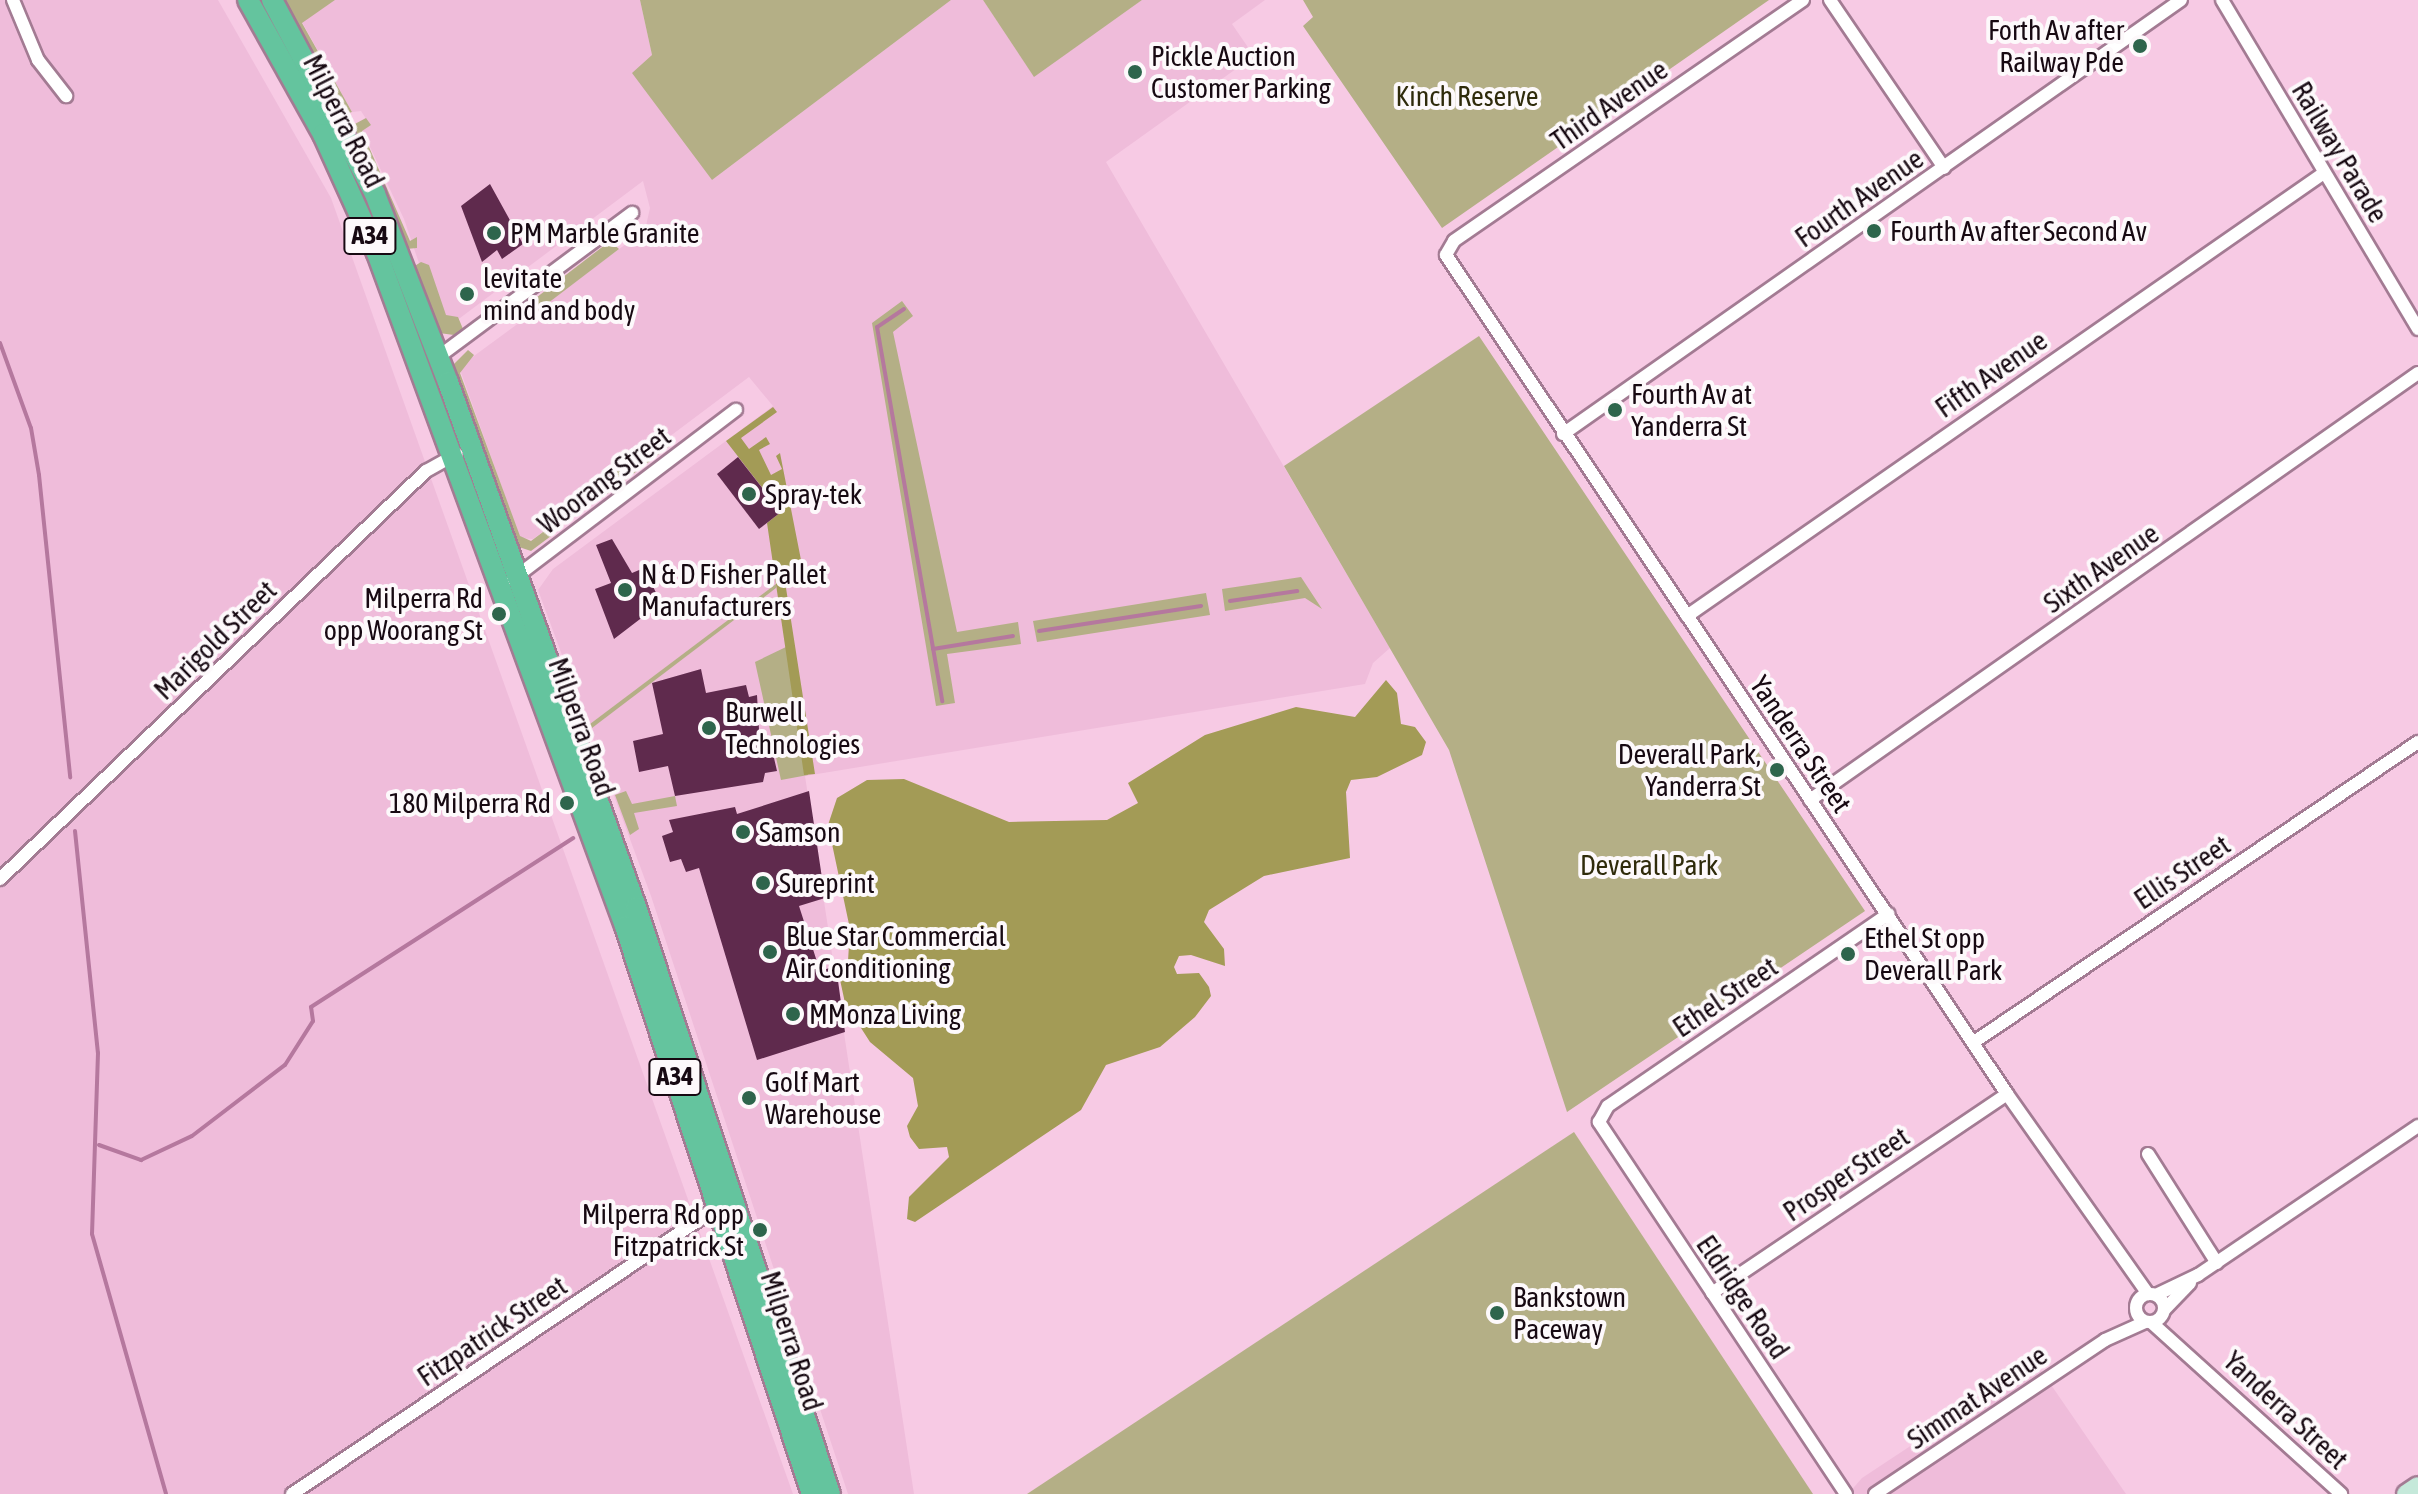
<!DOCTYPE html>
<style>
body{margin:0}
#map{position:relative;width:2418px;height:1494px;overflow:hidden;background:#f7cae4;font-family:"Asap Condensed",sans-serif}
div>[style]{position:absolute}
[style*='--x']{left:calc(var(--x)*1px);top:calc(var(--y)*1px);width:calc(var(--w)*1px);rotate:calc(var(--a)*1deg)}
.built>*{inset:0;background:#efbcda}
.green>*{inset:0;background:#b4af86}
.forest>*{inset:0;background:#a39b56}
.stream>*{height:4px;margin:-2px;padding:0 2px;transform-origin:2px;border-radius:2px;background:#b5789e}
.building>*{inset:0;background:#5f2a4d}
.roads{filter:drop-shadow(2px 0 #a37b93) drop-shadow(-2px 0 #a37b93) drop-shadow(0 2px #a37b93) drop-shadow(0 -2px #a37b93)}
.minor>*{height:12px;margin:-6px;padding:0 6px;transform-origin:6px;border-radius:6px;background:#fff}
.minor>.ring{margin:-6px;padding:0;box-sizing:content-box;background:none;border:12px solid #fff;border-radius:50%}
.secondary>*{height:18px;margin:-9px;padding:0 9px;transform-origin:9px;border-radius:9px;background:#c5e9da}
.trunk>*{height:20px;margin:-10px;padding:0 10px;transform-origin:10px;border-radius:10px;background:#64c49e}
.dots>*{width:22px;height:22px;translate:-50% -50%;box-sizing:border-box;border:4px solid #fdf9fb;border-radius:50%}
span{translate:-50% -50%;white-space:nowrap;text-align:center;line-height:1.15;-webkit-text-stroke:8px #fdf9fb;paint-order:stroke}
.shield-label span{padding:2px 6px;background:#fdf9fb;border:2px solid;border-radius:6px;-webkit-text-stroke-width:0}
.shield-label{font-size:26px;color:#170912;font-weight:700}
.poi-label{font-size:28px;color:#170912}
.right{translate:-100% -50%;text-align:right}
.left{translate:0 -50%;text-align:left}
.park-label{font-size:28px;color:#2f2b0b}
.street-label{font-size:28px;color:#170912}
</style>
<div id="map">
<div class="built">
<div style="clip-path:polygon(0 0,218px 0,331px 198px,793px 1494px,0 1494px)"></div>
<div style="clip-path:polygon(335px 0,640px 0,652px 55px,712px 180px,951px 0,983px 0,1034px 76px,1142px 0,1265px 0,1232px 24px,1254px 56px,1106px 162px,1390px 648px,1373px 663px,1365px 684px,805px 776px,914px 1494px,848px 1494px,651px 896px,538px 590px,553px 569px,773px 406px,749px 377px,533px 539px,520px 538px,459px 367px,645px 230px,650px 208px,643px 181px,456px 321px,438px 319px,404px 219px,362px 130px,370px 125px,361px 111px,352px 112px,302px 22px)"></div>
<div style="clip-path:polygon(2036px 1363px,2126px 1494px,1848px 1494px,1862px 1478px)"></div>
</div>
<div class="green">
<div style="clip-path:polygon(282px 0,335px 0,302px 23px,352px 112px,345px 114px)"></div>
<div style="clip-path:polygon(640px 0,951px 0,712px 180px,632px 73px,652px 55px)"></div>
<div style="clip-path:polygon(983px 0,1142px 0,1034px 77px)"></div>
<div style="clip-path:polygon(1303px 0,1769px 0,1442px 228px,1303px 26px,1313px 17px)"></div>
<div style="clip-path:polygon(366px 118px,371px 125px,362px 131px,410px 241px,417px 237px,417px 248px,406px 249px,351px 126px)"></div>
<div style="clip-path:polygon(610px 241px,619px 249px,535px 313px,528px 304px)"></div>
<div style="clip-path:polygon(421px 262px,429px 265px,446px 315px,458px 317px,463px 329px,454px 335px,439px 333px,413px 267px)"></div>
<div style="clip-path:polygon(902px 301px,913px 316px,893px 332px,957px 632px,1018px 622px,1021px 644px,947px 654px,955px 703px,936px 706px,872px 323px)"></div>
<div style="clip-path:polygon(1479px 336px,1865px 911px,1567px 1112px,1449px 750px,1284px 466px)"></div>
<div style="clip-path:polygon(468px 350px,474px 355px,460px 373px,520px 536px,531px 541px,547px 529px,551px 536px,531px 551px,516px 546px,451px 367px)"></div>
<div style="clip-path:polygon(667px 434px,671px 445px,607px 494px,600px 484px)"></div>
<div style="clip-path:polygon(1301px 577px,1322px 609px,1305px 598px,1225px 611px,1222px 589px)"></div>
<div style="clip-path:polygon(776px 584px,776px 588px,592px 728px,590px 724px)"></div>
<div style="clip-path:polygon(1206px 593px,1210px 615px,1037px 642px,1033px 621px)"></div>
<div style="clip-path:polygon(786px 647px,808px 775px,781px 780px,755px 662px)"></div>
<div style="clip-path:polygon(626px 791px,632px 804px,675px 796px,677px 806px,634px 813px,639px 829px,630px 835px,615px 795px)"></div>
<div style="clip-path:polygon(1574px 1132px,1813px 1494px,1027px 1494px)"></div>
</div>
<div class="forest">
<div style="clip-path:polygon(773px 407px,777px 412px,741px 438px,749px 449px,766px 437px,770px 444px,759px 450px,771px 475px,782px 469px,776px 456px,780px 453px,802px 565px,793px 566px,796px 583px,807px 582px,786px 588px,815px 774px,804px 775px,767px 523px,781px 512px,726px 441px)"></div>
<div style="clip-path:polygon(1386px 680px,1397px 693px,1401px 724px,1415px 727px,1426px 742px,1422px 755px,1377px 777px,1351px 780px,1346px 792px,1350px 858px,1264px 876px,1209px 910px,1204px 922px,1224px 949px,1225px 966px,1191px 955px,1179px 956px,1174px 967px,1177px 974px,1199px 973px,1209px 987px,1211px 996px,1195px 1017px,1160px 1047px,1106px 1065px,1081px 1110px,915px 1222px,907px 1219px,909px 1197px,949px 1157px,947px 1147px,919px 1149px,910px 1137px,907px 1126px,918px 1106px,913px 1078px,870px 1042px,845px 1003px,839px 975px,848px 961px,850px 929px,828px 825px,837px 798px,867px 780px,904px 779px,1009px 822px,1107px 820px,1138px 803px,1128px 783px,1205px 735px,1296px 707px,1355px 717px)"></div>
</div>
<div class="stream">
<div style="--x:904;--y:309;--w:32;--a:146"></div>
<div style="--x:877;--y:327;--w:380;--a:80.1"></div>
<div style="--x:0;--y:343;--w:90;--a:70"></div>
<div style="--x:31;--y:428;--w:48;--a:80.3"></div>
<div style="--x:39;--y:475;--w:304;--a:84.1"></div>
<div style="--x:1230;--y:601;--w:68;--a:-8.5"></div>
<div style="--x:1039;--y:631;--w:164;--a:-8.8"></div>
<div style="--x:933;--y:649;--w:81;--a:-9.2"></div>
<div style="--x:75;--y:831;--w:223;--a:84.1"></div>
<div style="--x:98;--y:1053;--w:181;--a:91.9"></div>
<div style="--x:92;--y:1234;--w:270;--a:74.1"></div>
<div style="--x:99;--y:1145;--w:45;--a:19.7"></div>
<div style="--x:141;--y:1160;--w:56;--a:-25.2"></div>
<div style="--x:192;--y:1136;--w:117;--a:-37.4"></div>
<div style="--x:285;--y:1065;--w:52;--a:-57.5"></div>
<div style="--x:313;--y:1021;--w:14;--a:-98"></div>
<div style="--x:311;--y:1007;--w:312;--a:-32.8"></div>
</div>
<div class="building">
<div style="clip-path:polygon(490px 184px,523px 244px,502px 259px,497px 250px,482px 262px,461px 206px)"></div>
<div style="clip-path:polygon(738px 457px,781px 512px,759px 529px,717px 474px)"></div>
<div style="clip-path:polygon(612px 539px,632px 573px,644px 568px,661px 603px,614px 639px,595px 589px,611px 583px,596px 545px)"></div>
<div style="clip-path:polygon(701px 669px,706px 693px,746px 685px,749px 697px,757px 695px,760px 747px,771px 745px,777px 771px,765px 773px,763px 782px,675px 796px,668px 766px,639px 772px,633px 741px,663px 734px,652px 683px)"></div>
<div style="clip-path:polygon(809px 791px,825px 898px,799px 906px,820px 971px,836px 966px,845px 1032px,757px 1060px,699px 868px,686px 872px,681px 859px,670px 862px,662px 836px,673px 832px,669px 820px,735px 807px,737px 814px)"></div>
</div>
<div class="roads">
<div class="minor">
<div style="--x:13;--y:0;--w:65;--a:67.4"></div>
<div style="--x:38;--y:60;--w:46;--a:52.1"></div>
<div style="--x:1803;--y:0;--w:424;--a:145.4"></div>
<div style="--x:1454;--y:241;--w:16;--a:120"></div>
<div style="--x:1446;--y:255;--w:1009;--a:56.23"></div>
<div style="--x:2007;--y:1094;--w:245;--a:54.8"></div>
<div style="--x:1830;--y:0;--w:203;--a:55.8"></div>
<div style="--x:2222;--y:0;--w:383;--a:59.2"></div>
<div style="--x:438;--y:357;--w:242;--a:-36.6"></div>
<div style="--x:1563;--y:434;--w:755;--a:-35.08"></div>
<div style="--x:513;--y:579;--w:280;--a:-37.2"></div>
<div style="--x:1687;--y:616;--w:776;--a:-34.82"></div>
<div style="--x:1810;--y:800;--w:743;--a:-35.08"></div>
<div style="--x:0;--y:879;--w:590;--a:-43.76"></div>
<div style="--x:426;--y:471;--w:35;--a:-29"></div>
<div style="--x:1974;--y:1042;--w:536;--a:-34.05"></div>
<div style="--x:2148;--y:1154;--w:129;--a:57.7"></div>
<div style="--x:1712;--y:1293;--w:356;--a:-34"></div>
<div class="ring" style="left:2136px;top:1294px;width:16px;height:16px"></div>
<div style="--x:2156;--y:1295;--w:47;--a:-25.5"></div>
<div style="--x:2198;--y:1275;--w:266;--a:-34.1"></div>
<div style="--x:2165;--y:1309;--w:36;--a:-46"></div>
<div style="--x:2152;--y:1323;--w:255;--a:42.1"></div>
<div style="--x:292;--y:1494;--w:514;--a:-33.97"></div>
<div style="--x:1846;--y:1494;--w:447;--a:-123.6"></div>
<div style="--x:1599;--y:1122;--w:18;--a:-61"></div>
<div style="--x:1608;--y:1106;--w:340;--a:-34.4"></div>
<div style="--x:1875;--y:1494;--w:277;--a:-33.8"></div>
<div style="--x:2105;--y:1340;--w:44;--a:-24.2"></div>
</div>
<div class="secondary">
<div style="--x:2406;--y:1494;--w:14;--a:-34"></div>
</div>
<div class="trunk">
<div style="--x:248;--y:0;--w:154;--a:60.8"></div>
<div style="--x:323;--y:134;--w:131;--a:65.6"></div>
<div style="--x:377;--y:253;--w:717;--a:69.77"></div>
<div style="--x:625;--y:926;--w:598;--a:71.78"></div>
<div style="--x:272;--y:0;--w:220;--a:62"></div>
<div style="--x:375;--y:194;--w:202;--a:68.8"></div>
<div style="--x:448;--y:382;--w:558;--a:70.3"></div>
<div style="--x:636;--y:907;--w:618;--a:71.71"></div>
</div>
</div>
<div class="dots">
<div style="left:2140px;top:46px;background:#2e654c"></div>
<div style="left:1135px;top:72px;background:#2e654c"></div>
<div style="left:1874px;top:231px;background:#2e654c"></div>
<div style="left:494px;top:233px;background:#2e654c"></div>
<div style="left:467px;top:294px;background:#2e654c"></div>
<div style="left:1615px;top:410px;background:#2e654c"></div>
<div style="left:749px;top:494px;background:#2e654c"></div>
<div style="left:625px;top:590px;background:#2e654c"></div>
<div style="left:499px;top:614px;background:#2e654c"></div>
<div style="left:709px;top:728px;background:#2e654c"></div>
<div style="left:1777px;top:770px;background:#2e654c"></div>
<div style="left:567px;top:803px;background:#2e654c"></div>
<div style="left:743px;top:832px;background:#2e654c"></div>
<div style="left:763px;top:883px;background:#2e654c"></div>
<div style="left:770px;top:952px;background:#2e654c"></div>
<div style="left:1848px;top:954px;background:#2e654c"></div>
<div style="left:793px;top:1014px;background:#2e654c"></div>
<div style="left:749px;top:1098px;background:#2e654c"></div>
<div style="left:760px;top:1230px;background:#2e654c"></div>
<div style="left:1497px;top:1313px;background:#2e654c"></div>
</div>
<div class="shield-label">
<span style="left:370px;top:236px">A34</span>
<span style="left:675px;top:1077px">A34</span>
</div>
<div class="poi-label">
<span class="right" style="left:2124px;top:46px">Forth Av after<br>Railway Pde</span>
<span class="left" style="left:1151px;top:72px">Pickle Auction<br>Customer Parking</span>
<span class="left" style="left:1890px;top:231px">Fourth Av after Second Av</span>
<span class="left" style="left:510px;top:233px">PM Marble Granite</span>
<span class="left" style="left:483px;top:294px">levitate<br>mind and body</span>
<span class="left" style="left:1631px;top:410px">Fourth Av at<br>Yanderra St</span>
<span class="left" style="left:765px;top:494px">Spray-tek</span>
<span class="left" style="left:641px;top:590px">N &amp; D Fisher Pallet<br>Manufacturers</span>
<span class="right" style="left:483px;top:614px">Milperra Rd<br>opp Woorang St</span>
<span class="left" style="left:725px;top:728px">Burwell<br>Technologies</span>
<span class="right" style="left:1761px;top:770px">Deverall Park,<br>Yanderra St</span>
<span class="right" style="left:551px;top:803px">180 Milperra Rd</span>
<span class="left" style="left:759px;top:832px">Samson</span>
<span class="left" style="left:779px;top:883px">Sureprint</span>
<span class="left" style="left:786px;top:952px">Blue Star Commercial<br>Air Conditioning</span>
<span class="left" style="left:1864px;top:954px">Ethel St opp<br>Deverall Park</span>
<span class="left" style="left:809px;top:1014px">MMonza Living</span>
<span class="left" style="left:765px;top:1098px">Golf Mart<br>Warehouse</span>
<span class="right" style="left:744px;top:1230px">Milperra Rd opp<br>Fitzpatrick St</span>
<span class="left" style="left:1513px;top:1313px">Bankstown<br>Paceway</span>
</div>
<div class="park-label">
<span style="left:1467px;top:96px">Kinch Reserve</span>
<span style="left:1649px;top:865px">Deverall Park</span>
</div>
<div class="street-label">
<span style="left:1609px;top:105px;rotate:-35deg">Third Avenue</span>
<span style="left:344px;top:121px;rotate:63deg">Milperra Road</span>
<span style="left:2340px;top:152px;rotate:59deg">Railway Parade</span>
<span style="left:1859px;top:198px;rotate:-35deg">Fourth Avenue</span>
<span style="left:1991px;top:374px;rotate:-35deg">Fifth Avenue</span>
<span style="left:604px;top:480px;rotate:-37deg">Woorang Street</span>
<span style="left:2101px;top:568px;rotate:-35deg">Sixth Avenue</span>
<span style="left:215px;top:640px;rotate:-44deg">Marigold Street</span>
<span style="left:582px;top:727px;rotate:70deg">Milperra Road</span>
<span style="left:1801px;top:744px;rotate:56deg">Yanderra Street</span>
<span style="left:2182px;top:872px;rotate:-34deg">Ellis Street</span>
<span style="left:1725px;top:997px;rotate:-34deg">Ethel Street</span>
<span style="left:1846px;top:1174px;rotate:-34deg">Prosper Street</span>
<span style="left:1743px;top:1297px;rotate:56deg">Eldridge Road</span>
<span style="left:492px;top:1331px;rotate:-34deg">Fitzpatrick Street</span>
<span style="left:792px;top:1341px;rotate:72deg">Milperra Road</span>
<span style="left:1977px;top:1397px;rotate:-34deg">Simmat Avenue</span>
<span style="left:2286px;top:1410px;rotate:43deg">Yanderra Street</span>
</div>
</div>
